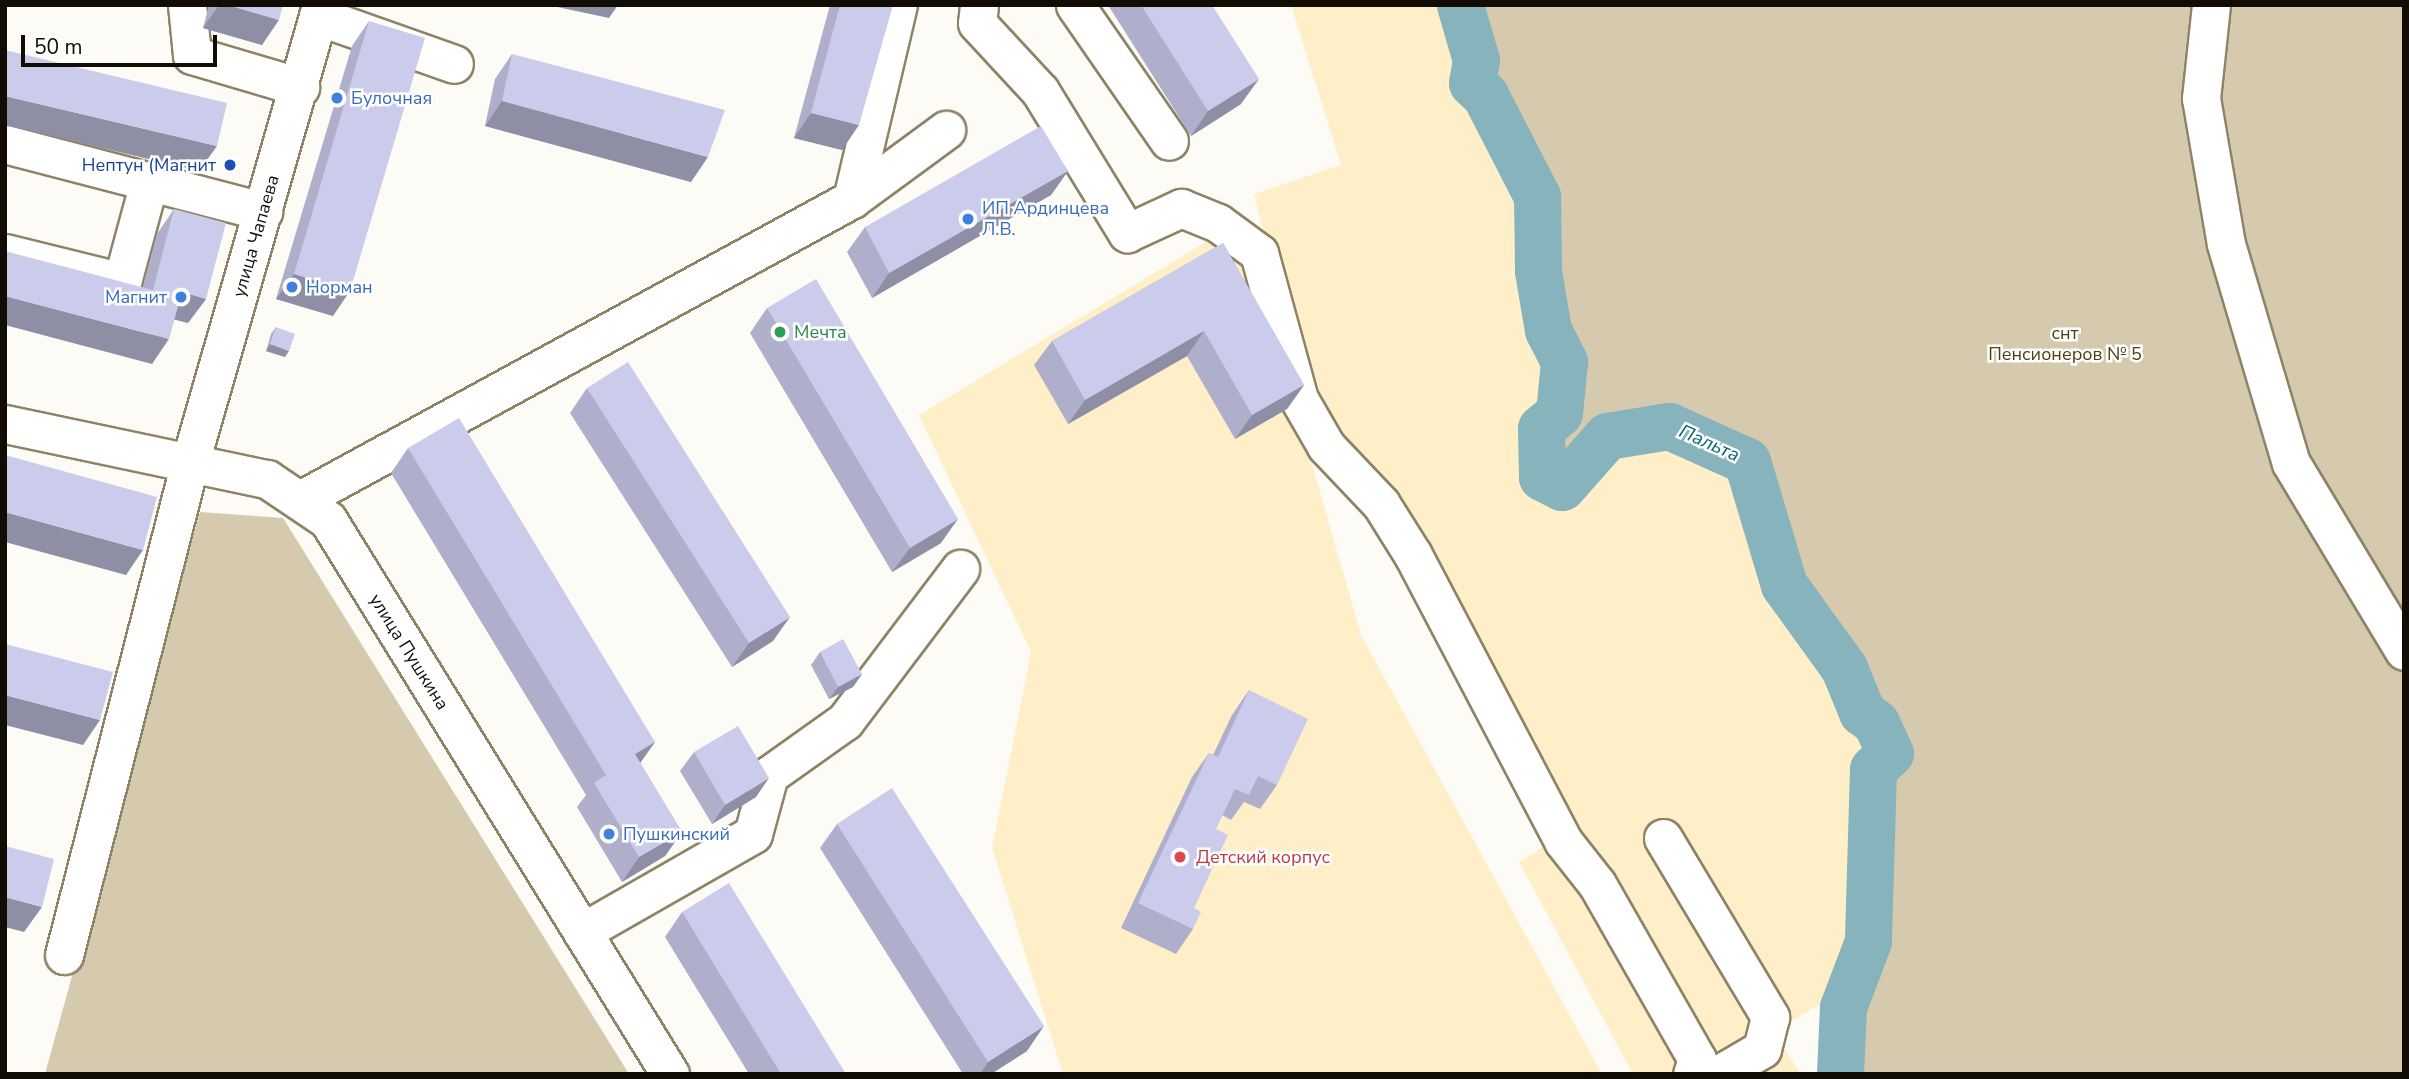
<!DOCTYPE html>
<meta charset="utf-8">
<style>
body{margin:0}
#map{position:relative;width:2409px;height:1079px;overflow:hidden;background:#fdfbf5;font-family:"Nunito Sans",sans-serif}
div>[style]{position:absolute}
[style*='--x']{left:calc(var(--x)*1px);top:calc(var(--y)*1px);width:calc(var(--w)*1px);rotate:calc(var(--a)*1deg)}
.built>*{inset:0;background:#ffefc8}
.green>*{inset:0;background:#d6caae}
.river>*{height:47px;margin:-23.5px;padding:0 23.5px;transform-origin:23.5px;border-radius:23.5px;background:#86b3bc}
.roads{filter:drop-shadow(2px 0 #8e8366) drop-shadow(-2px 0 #8e8366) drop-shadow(0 2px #8e8366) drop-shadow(0 -2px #8e8366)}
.minor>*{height:37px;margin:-18.5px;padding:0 18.5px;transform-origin:18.5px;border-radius:18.5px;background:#fff}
.wall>*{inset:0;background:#afafcb}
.shaded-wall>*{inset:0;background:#8e8fa5}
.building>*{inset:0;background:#cbccec}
.dots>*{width:19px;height:19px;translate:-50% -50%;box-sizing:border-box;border:4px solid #fff;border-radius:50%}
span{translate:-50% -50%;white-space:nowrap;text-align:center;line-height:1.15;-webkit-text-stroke:5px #fff;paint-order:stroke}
.shop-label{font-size:18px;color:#366cbe}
.left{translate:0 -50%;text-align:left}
.right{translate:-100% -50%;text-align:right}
.transit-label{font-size:18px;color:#164399}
.street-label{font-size:18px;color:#110d04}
.leisure-label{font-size:18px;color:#27864d}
.park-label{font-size:18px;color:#4e3f13}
.health-label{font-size:18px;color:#be3a42}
.water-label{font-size:19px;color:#016271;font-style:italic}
.frame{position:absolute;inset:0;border:7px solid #110d04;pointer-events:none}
.scale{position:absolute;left:21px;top:35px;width:196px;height:32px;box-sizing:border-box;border:4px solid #110d04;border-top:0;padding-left:9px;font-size:21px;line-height:24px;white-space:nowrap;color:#110d04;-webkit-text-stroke:5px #fff;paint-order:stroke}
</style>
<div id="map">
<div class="built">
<div style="clip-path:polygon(1291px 5px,1460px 5px,1476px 60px,1472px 83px,1485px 95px,1537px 196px,1538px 271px,1548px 330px,1564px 362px,1562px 487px,1607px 436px,1669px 426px,1747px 461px,1784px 585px,1844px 668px,1862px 712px,1876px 723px,1890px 753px,1865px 918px,1868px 941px,1851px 986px,1773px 1032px,1801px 1074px,1633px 1074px,1519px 862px,1556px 839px,1428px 589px,1317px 450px,1254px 194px,1341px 165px)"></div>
<div style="clip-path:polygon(1242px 220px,1361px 635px,1602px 1074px,1063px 1074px,992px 848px,1031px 652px,919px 415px)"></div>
</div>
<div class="green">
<div style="clip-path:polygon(1461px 5px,2404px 5px,2404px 1074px,1840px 1074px,1843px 1007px,1868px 941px,1873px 769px,1890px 752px,1876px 723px,1862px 712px,1844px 668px,1784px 585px,1747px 461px,1669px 426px,1607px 436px,1562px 487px,1542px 477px,1541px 428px,1559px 413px,1564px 362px,1548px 330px,1538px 271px,1537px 196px,1485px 95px,1472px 83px,1476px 60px)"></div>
<div style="clip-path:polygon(200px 512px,283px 518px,629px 1074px,45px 1074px)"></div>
</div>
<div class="river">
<div style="--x:1460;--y:5;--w:57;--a:73.8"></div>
<div style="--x:1476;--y:60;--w:23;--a:100"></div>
<div style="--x:1472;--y:83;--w:18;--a:43"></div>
<div style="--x:1485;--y:95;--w:114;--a:62.8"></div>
<div style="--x:1537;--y:196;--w:75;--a:89.2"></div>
<div style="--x:1538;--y:271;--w:60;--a:80.4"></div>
<div style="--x:1548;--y:330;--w:36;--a:63"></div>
<div style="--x:1564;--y:362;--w:51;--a:95.6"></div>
<div style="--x:1559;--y:413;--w:23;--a:140"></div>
<div style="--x:1541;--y:428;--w:49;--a:88.8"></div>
<div style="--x:1542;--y:477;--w:22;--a:27"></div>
<div style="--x:1562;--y:487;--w:68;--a:-48.6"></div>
<div style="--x:1607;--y:436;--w:63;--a:-9.2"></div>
<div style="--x:1669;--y:426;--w:85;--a:24.2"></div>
<div style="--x:1747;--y:461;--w:129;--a:73.4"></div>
<div style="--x:1784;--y:585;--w:102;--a:54.1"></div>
<div style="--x:1844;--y:668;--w:48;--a:67.8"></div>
<div style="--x:1862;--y:712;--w:18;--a:38"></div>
<div style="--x:1876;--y:723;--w:33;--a:65"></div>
<div style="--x:1890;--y:753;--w:23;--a:137"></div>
<div style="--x:1873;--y:769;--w:172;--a:91.7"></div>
<div style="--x:1868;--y:941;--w:71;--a:110.7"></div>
<div style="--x:1843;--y:1007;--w:67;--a:92.6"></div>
</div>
<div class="roads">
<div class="minor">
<div style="--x:187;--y:5;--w:50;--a:84.3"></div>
<div style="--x:192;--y:55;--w:113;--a:16.5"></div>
<div style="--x:979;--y:5;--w:18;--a:96"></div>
<div style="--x:977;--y:23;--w:93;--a:47.2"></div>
<div style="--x:1040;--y:91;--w:167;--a:58.5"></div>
<div style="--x:1127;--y:233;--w:60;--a:-24.8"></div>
<div style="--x:1181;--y:208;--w:40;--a:22"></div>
<div style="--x:1218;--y:223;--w:51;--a:36.2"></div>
<div style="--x:1259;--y:253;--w:151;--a:74.7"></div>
<div style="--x:1299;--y:399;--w:54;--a:60.1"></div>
<div style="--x:1326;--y:446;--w:80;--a:46.5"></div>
<div style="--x:1381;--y:504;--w:60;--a:57.9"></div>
<div style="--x:1413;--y:555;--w:323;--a:62.3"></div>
<div style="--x:1563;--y:841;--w:55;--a:51.7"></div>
<div style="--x:1597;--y:884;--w:202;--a:60.3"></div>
<div style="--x:1697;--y:1059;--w:16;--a:108"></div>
<div style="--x:1075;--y:5;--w:165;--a:55.3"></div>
<div style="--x:2211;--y:5;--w:94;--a:96.1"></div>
<div style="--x:2201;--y:98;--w:148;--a:80.3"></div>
<div style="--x:2226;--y:244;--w:228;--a:73.5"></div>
<div style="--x:2291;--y:463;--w:219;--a:59"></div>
<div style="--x:318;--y:16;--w:144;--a:19.4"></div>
<div style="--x:5;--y:144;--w:267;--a:14.6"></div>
<div style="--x:852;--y:199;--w:199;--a:-76.7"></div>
<div style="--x:5;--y:253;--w:121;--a:13.9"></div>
<div style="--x:122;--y:282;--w:104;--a:-74.9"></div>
<div style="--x:5;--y:424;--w:268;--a:11.9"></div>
<div style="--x:267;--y:479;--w:73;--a:33.9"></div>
<div style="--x:328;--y:520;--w:651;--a:58.31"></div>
<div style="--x:302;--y:499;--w:626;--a:-28.61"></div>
<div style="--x:852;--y:199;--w:117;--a:-36.3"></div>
<div style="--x:1663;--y:838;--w:209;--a:59.1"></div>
<div style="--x:1770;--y:1017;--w:33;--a:104"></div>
<div style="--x:1762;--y:1049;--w:50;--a:149.8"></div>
<div style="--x:582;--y:932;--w:197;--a:-29.8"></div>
<div style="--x:753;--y:834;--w:61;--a:-74.8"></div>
<div style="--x:769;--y:775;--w:93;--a:-35.4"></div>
<div style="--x:845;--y:721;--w:191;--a:-52.9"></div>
<div style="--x:64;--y:955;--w:505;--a:-75.66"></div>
<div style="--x:189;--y:466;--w:480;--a:-74"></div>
</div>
</div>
<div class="wall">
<div style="clip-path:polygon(209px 5px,283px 5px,262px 45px,203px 28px)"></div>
<div style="clip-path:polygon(830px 5px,893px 5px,842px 150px,794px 138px)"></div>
<div style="clip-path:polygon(1108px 5px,1212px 5px,1241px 104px,1191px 136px)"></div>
<div style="clip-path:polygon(369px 21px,333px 316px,276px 299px,352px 46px)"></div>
<div style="clip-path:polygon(512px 54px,691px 182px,485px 126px,495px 79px)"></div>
<div style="clip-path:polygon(1068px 171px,1051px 195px,872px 298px,847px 252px,865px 227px)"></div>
<div style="clip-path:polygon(174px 209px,206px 299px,188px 323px,175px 319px,152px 364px,143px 287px,157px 234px)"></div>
<div style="clip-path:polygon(1223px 243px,1304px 385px,1287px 409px,1235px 439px,1187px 356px,1068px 424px,1034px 365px,1052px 341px)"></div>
<div style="clip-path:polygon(767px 308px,941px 543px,892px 572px,750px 333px)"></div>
<div style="clip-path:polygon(276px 327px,285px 357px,266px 351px,271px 334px)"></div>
<div style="clip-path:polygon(587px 388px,773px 641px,732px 667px,570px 413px)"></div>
<div style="clip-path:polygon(408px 448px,655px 742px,640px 763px,682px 832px,665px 856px,622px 882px,577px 807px,586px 795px,391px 473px)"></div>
<div style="clip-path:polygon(820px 652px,862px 674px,853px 687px,829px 699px,811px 665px)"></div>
<div style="clip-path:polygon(1249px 690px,1277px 785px,1260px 809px,1244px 802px,1231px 820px,1222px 815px,1216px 829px,1194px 908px,1193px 929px,1176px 954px,1121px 928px,1192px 777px,1209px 753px,1213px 755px,1232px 715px)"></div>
<div style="clip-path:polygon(694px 752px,756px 797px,712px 824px,680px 771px)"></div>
<div style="clip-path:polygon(837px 824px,1027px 1051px,991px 1074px,963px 1074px,820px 848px)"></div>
<div style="clip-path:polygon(682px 912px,846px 1074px,749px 1074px,665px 937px)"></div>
</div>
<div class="shaded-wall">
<div style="clip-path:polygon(219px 5px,227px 5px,279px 20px,262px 45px,203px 28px)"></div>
<div style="clip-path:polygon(548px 5px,618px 5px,609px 18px)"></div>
<div style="clip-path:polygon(1259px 79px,1241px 104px,1191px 136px,1208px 111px)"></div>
<div style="clip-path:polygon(5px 96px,217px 146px,199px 171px,5px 125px)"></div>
<div style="clip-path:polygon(502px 101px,708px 157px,691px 182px,485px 126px)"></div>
<div style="clip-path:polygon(811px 113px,859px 125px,842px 150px,794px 138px)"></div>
<div style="clip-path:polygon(1068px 171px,1051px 195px,872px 298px,889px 273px)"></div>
<div style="clip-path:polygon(294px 274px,350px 291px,333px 316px,276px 299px)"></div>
<div style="clip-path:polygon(182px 292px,206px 299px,188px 323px,164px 317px)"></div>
<div style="clip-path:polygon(5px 296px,169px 339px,152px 364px,5px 325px)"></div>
<div style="clip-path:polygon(1204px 331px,1187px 356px,1068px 424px,1085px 400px)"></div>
<div style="clip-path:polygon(270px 344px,289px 351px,285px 357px,266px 351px)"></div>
<div style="clip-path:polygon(1304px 385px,1287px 409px,1235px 439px,1252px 415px)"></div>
<div style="clip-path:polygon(5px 512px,143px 550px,126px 575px,5px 542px)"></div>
<div style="clip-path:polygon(958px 519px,941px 543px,892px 572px,910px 548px)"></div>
<div style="clip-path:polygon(790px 617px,773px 641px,732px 667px,749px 643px)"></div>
<div style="clip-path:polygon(862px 674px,853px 687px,829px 699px,838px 687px)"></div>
<div style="clip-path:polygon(5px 695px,100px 720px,83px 745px,5px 725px)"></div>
<div style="clip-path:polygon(655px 742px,638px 766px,635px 754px)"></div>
<div style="clip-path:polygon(769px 778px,756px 797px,712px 824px,725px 805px)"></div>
<div style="clip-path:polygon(682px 832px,665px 856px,622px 882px,639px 857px)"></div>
<div style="clip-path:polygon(5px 897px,42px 907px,24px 932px,5px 927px)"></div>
<div style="clip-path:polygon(1044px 1026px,1027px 1051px,991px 1074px,980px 1074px,988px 1062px)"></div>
</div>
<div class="building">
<div style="clip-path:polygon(227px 5px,283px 5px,279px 20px)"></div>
<div style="clip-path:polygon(840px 5px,893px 5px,859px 125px,811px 113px)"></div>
<div style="clip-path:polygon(1141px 5px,1212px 5px,1259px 79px,1208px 111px)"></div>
<div style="clip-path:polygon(369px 21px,425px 38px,350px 291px,294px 274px)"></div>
<div style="clip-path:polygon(5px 50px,227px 103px,217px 146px,5px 96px)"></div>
<div style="clip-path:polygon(512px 54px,725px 110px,708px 157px,502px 101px)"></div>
<div style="clip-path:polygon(1041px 126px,1068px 171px,889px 273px,865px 227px)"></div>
<div style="clip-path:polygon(174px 209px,226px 223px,206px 299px,182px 292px,169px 339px,5px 296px,5px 251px,153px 290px)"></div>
<div style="clip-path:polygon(1223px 243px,1304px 385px,1252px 415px,1204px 331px,1085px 400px,1052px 341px)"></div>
<div style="clip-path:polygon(816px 279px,958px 519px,910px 548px,767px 308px)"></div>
<div style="clip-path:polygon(276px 327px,295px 334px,289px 351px,270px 344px)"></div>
<div style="clip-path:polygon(628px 362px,790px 617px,749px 643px,587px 388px)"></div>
<div style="clip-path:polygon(459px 418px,655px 742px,635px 754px,682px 832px,639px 857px,594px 783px,606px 775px,408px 448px)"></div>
<div style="clip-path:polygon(5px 455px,157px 497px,143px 550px,5px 512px)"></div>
<div style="clip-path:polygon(843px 639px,862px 674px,838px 687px,820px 652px)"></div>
<div style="clip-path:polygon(5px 644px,113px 672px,100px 720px,5px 695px)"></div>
<div style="clip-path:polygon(1249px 690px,1308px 719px,1277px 785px,1258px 776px,1249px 795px,1235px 789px,1216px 829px,1228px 835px,1194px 908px,1201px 912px,1193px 929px,1138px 903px,1209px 753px,1218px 757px)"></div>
<div style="clip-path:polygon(738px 726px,769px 778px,725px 805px,694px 752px)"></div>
<div style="clip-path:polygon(892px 788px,1044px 1026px,988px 1062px,837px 824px)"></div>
<div style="clip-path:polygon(5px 846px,54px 859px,42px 907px,5px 897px)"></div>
<div style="clip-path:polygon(729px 883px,846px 1074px,781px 1074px,682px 912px)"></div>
</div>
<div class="dots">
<div style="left:337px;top:98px;background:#3f7fe0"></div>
<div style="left:230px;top:165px;background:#1a4fb4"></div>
<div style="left:968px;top:219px;background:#3f7fe0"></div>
<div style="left:292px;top:287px;background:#3f7fe0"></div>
<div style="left:181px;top:297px;background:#3f7fe0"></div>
<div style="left:780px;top:332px;background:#2e9e5b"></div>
<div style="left:609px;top:834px;background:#3f7fe0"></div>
<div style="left:1180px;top:857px;background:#e0444e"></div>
</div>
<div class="shop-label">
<span class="left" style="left:351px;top:98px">Булочная</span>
<span class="left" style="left:982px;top:219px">ИП Ардинцева<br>Л.В.</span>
<span class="left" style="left:306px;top:287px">Норман</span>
<span class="right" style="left:167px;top:297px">Магнит</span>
<span class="left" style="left:623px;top:834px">Пушкинский</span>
</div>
<div class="transit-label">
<span class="right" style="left:216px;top:165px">Нептун (Магнит</span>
</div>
<div class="street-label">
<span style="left:256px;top:236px;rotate:-74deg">улица Чапаева</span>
<span style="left:409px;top:652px;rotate:58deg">улица Пушкина</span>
</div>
<div class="leisure-label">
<span class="left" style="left:794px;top:332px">Мечта</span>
</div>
<div class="park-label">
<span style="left:2065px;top:344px">снт<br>Пенсионеров № 5</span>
</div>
<div class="health-label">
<span class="left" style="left:1196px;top:857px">Детский корпус</span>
</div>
<div class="water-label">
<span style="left:1709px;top:444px;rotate:24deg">Пальта</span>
</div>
<div class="frame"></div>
<div class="scale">50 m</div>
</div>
